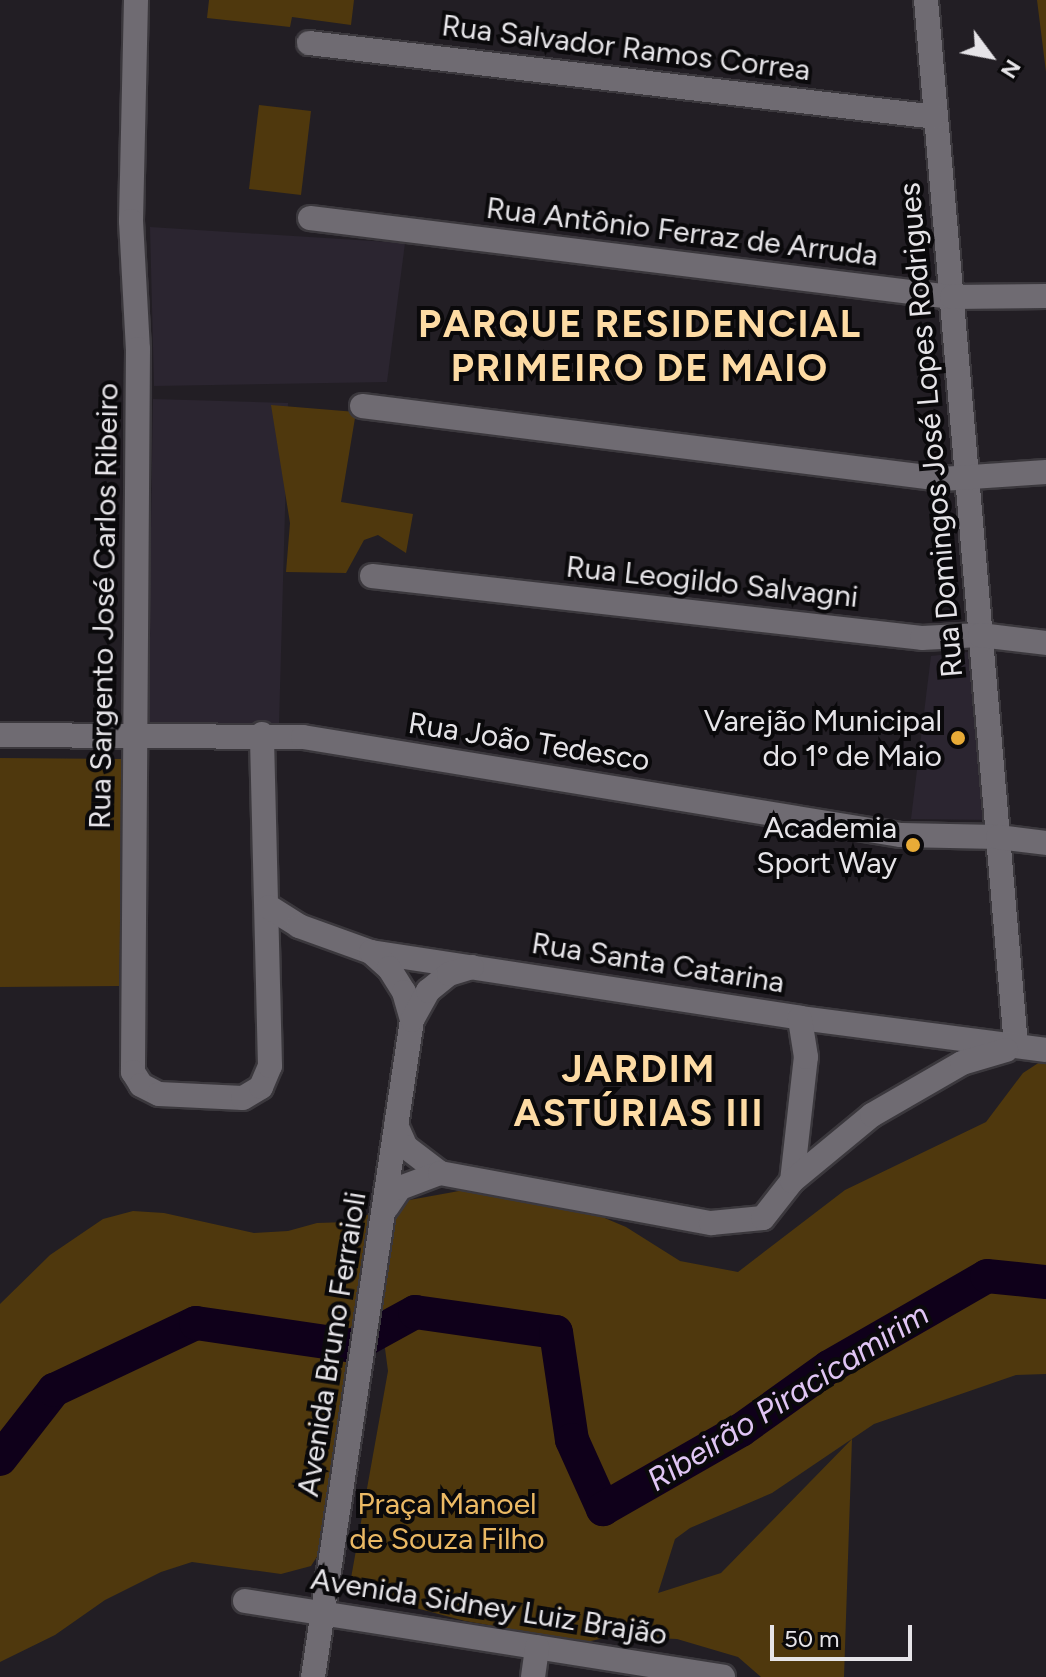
<!DOCTYPE html>
<meta charset="utf-8">
<style>
body{margin:0}
#map{position:relative;width:1046px;height:1677px;overflow:hidden;background:#221e24;font-family:Figtree,sans-serif}
div>[style]{position:absolute}
[style*='--x']{left:calc(var(--x)*1px);top:calc(var(--y)*1px);width:calc(var(--w)*1px);rotate:calc(var(--a)*1deg)}
.built>*{inset:0;background:#2b2530}
.green>*{inset:0;background:#4f380d}
.river>*{height:34px;margin:-17px;padding:0 17px;transform-origin:17px;border-radius:17px;background:#0f001a}
.roads{filter:drop-shadow(2px 0 #3b383d) drop-shadow(-2px 0 #3b383d) drop-shadow(0 2px #3b383d) drop-shadow(0 -2px #3b383d)}
.minor>*{height:24px;margin:-12px;padding:0 12px;transform-origin:12px;border-radius:12px;background:#6f6b72}
.dots>*{width:22px;height:22px;translate:-50% -50%;box-sizing:border-box;border:4px solid #0a090b;border-radius:50%}
span{translate:-50% -50%;white-space:nowrap;text-align:center;line-height:1.15;-webkit-text-stroke:8px #0a090b;paint-order:stroke}
.street-label{font-size:30px;color:#e6e4e8}
.poi-label{font-size:30px;color:#e6e4e8}
.right{translate:-100% -50%;text-align:right}
.park-label{font-size:30px;color:#ebb964}
.water-label{font-size:32px;color:#e0c5f4;font-style:italic}
.district-label{font-size:38px;color:#fddba4;font-weight:700;letter-spacing:2px}
.north{position:absolute;left:950px;top:16px;width:80px;height:80px;-webkit-text-stroke:6px #0a090b;paint-order:stroke;rotate:122deg;font-size:22px;font-weight:700;line-height:32px;text-align:center;color:#e6e4e8}
.north::after{content:'';display:block;margin:auto;width:28px;height:36px;background:#e6e4e8;clip-path:polygon(50% 0,100% 100%,50% 72%,0 100%)}
.scale{position:absolute;left:770px;top:1625px;width:142px;height:36px;box-sizing:border-box;border:4px solid #e6e4e8;border-top:0;padding-left:10px;font-size:24px;line-height:28px;white-space:nowrap;color:#e6e4e8;-webkit-text-stroke:6px #0a090b;paint-order:stroke}
</style>
<div id="map">
<div class="built">
<div style="clip-path:polygon(150px 227px,405px 243px,387px 382px,154px 386px)"></div>
<div style="clip-path:polygon(153px 399px,288px 403px,279px 724px,148px 723px)"></div>
<div style="clip-path:polygon(993px 649px,998px 820px,911px 819px,931px 656px)"></div>
</div>
<div class="green">
<div style="clip-path:polygon(209px 0,354px 0,351px 25px,292px 17px,290px 27px,207px 18px)"></div>
<div style="clip-path:polygon(1037px 0,1046px 0,1046px 72px)"></div>
<div style="clip-path:polygon(259px 105px,311px 111px,301px 195px,249px 189px)"></div>
<div style="clip-path:polygon(271px 405px,356px 412px,341px 502px,413px 514px,406px 553px,378px 535px,364px 540px,346px 573px,286px 572px,290px 523px)"></div>
<div style="clip-path:polygon(0 758px,125px 759px,119px 986px,0 987px)"></div>
<div style="clip-path:polygon(1046px 1058px,1046px 1374px,1016px 1375px,874px 1424px,772px 1493px,690px 1528px,675px 1539px,658px 1593px,721px 1573px,852px 1439px,844px 1677px,761px 1677px,738px 1657px,677px 1639px,614px 1636px,586px 1642px,465px 1621px,382px 1599px,348px 1595px,388px 1371px,384px 1341px,388px 1311px,359px 1305px,350px 1335px,356px 1363px,327px 1541px,311px 1566px,281px 1574px,192px 1562px,161px 1572px,105px 1600px,55px 1635px,0 1662px,0 1304px,50px 1255px,103px 1219px,133px 1211px,164px 1213px,254px 1233px,288px 1231px,317px 1223px,348px 1222px,404px 1201px,481px 1187px,569px 1203px,626px 1227px,680px 1261px,738px 1272px,845px 1190px,986px 1122px,1023px 1073px)"></div>
</div>
<div class="river">
<div style="--x:0;--y:1459;--w:88;--a:-52"></div>
<div style="--x:54;--y:1390;--w:157;--a:-25.3"></div>
<div style="--x:196;--y:1323;--w:159;--a:8.3"></div>
<div style="--x:353;--y:1346;--w:71;--a:-28.7"></div>
<div style="--x:415;--y:1312;--w:142;--a:8.1"></div>
<div style="--x:556;--y:1332;--w:109;--a:81.6"></div>
<div style="--x:572;--y:1440;--w:76;--a:65.8"></div>
<div style="--x:603;--y:1509;--w:159;--a:-29.8"></div>
<div style="--x:741;--y:1430;--w:108;--a:-35.6"></div>
<div style="--x:829;--y:1367;--w:182;--a:-29.9"></div>
<div style="--x:987;--y:1276;--w:59;--a:5.8"></div>
</div>
<div class="roads">
<div class="minor">
<div style="--x:136;--y:0;--w:221;--a:91.3"></div>
<div style="--x:131;--y:221;--w:128;--a:86.9"></div>
<div style="--x:138;--y:349;--w:723;--a:90.4"></div>
<div style="--x:133;--y:1072;--w:15;--a:58"></div>
<div style="--x:141;--y:1085;--w:20;--a:27"></div>
<div style="--x:159;--y:1094;--w:84;--a:2.7"></div>
<div style="--x:243;--y:1098;--w:21;--a:-31"></div>
<div style="--x:261;--y:1087;--w:23;--a:-67"></div>
<div style="--x:270;--y:1066;--w:332;--a:-91.4"></div>
<div style="--x:926;--y:0;--w:1050;--a:85.08"></div>
<div style="--x:309;--y:43;--w:631;--a:6.73"></div>
<div style="--x:310;--y:218;--w:647;--a:7.02"></div>
<div style="--x:952;--y:297;--w:94;--a:-0.6"></div>
<div style="--x:362;--y:406;--w:585;--a:7.17"></div>
<div style="--x:942;--y:479;--w:104;--a:-3.9"></div>
<div style="--x:372;--y:576;--w:553;--a:6.43"></div>
<div style="--x:922;--y:638;--w:58;--a:-3"></div>
<div style="--x:980;--y:635;--w:66;--a:6.9"></div>
<div style="--x:0;--y:735;--w:303;--a:0.4"></div>
<div style="--x:303;--y:737;--w:606;--a:9.31"></div>
<div style="--x:901;--y:835;--w:97;--a:1.2"></div>
<div style="--x:998;--y:837;--w:48;--a:7.1"></div>
<div style="--x:269;--y:907;--w:36;--a:32"></div>
<div style="--x:299;--y:926;--w:77;--a:19.9"></div>
<div style="--x:371;--y:952;--w:434;--a:8.7"></div>
<div style="--x:800;--y:1018;--w:248;--a:7.4"></div>
<div style="--x:371;--y:952;--w:24;--a:42"></div>
<div style="--x:389;--y:968;--w:28;--a:58"></div>
<div style="--x:404;--y:992;--w:29;--a:74"></div>
<div style="--x:396;--y:1125;--w:24;--a:66"></div>
<div style="--x:406;--y:1147;--w:43;--a:37.4"></div>
<div style="--x:792;--y:1181;--w:125;--a:-83.6"></div>
<div style="--x:806;--y:1057;--w:39;--a:-99"></div>
<div style="--x:387;--y:1207;--w:23;--a:-56"></div>
<div style="--x:400;--y:1188;--w:43;--a:-20.6"></div>
<div style="--x:440;--y:1173;--w:276;--a:10.5"></div>
<div style="--x:711;--y:1223;--w:52;--a:-5.5"></div>
<div style="--x:763;--y:1218;--w:47;--a:-51.9"></div>
<div style="--x:792;--y:1181;--w:104;--a:-39.5"></div>
<div style="--x:872;--y:1115;--w:104;--a:-30"></div>
<div style="--x:962;--y:1063;--w:46;--a:-16.5"></div>
<div style="--x:245;--y:1601;--w:484;--a:9"></div>
<div style="--x:313;--y:1677;--w:664;--a:-81.43"></div>
<div style="--x:412;--y:1020;--w:33;--a:-61"></div>
<div style="--x:428;--y:991;--w:27;--a:-39"></div>
<div style="--x:449;--y:974;--w:24;--a:-17"></div>
<div style="--x:533;--y:1677;--w:30;--a:-82"></div>
</div>
</div>
<div class="dots">
<div style="left:958px;top:738px;background:#e8ab37"></div>
<div style="left:913px;top:845px;background:#e8ab37"></div>
</div>
<div class="street-label">
<span style="left:626px;top:48px;rotate:7deg">Rua Salvador Ramos Correa</span>
<span style="left:682px;top:232px;rotate:7deg">Rua Antônio Ferraz de Arruda</span>
<span style="left:931px;top:430px;rotate:-95deg">Rua Domingos José Lopes Rodrigues</span>
<span style="left:712px;top:582px;rotate:6deg">Rua Leogildo Salvagni</span>
<span style="left:104px;top:606px;rotate:-89deg">Rua Sargento José Carlos Ribeiro</span>
<span style="left:529px;top:742px;rotate:9deg">Rua João Tedesco</span>
<span style="left:658px;top:963px;rotate:9deg">Rua Santa Catarina</span>
<span style="left:332px;top:1344px;rotate:-81deg">Avenida Bruno Ferraioli</span>
<span style="left:489px;top:1607px;rotate:9deg">Avenida Sidney Luiz Brajão</span>
</div>
<div class="poi-label">
<span class="right" style="left:942px;top:738px">Varejão Municipal<br>do 1º de Maio</span>
<span class="right" style="left:897px;top:845px">Academia<br>Sport Way</span>
</div>
<div class="park-label">
<span style="left:447px;top:1521px">Praça Manoel<br>de Souza Filho</span>
</div>
<div class="water-label">
<span style="left:788px;top:1397px;rotate:-32deg">Ribeirão Piracicamirim</span>
</div>
<div class="district-label">
<span style="left:640px;top:347px">PARQUE RESIDENCIAL<br>PRIMEIRO DE MAIO</span>
<span style="left:639px;top:1092px">JARDIM<br>ASTÚRIAS III</span>
</div>
<div class="north">N</div>
<div class="scale">50 m</div>
</div>
